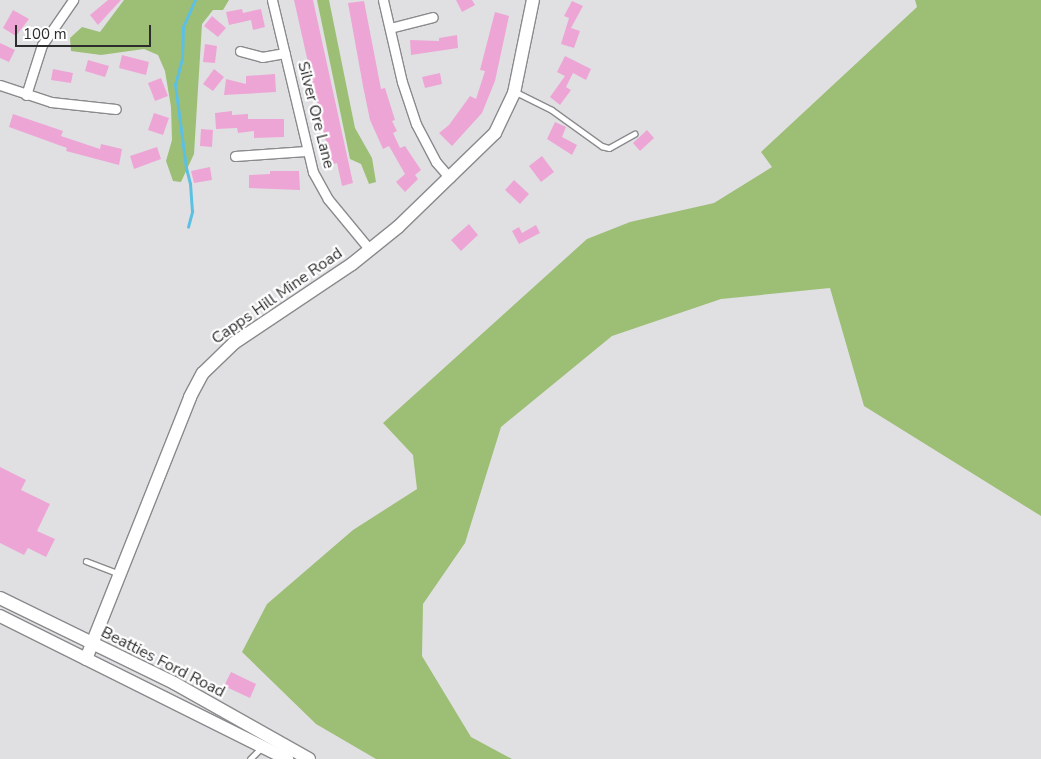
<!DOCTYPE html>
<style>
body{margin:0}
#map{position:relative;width:1041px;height:759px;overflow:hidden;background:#e0e0e3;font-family:"Nunito Sans",sans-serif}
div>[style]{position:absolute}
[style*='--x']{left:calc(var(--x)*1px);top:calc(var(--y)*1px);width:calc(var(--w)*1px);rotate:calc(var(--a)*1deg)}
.forest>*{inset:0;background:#9dbe75}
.stream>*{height:2.5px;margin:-1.25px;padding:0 1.25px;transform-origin:1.25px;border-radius:1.25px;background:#5dc0e2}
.building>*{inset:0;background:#eda5d5}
.roads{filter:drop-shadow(1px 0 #8a8a8d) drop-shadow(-1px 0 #8a8a8d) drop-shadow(0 1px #8a8a8d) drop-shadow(0 -1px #8a8a8d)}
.lane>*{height:4.5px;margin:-2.25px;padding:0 2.25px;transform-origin:2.25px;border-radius:2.25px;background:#fff}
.street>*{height:9px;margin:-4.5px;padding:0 4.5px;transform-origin:4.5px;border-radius:4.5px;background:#fff}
.secondary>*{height:12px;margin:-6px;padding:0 6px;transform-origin:6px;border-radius:6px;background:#fff}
span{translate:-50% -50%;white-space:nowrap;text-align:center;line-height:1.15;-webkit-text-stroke:4.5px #fff;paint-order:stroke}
.street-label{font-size:16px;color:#2d2d2e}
.scale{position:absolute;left:15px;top:25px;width:136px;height:22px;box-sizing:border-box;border:2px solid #2d2d2e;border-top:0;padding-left:6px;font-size:15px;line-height:18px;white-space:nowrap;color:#2d2d2e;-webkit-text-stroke:4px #fff;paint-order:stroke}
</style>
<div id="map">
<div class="forest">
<div style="clip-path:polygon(124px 0,229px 0,223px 10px,213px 10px,202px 24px,194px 154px,181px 182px,173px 181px,166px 161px,172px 140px,171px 107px,165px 71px,158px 55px,144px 49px,101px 55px,71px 51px,70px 38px,82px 27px,100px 32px)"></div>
<div style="clip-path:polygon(317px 0,329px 0,355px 128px,372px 158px,376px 182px,369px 184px,361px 164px,350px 159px)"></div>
<div style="clip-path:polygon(915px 0,1041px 0,1041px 516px,864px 406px,830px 288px,721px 299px,612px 336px,501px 427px,465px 543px,423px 604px,422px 656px,471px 737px,512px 759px,376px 759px,316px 724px,242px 652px,267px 604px,353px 530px,417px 489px,413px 455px,383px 423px,587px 239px,630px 222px,714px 203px,772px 167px,761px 152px,917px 7px)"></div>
</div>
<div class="stream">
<div style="--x:188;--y:227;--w:16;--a:-75"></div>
<div style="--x:192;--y:212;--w:28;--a:-94"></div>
<div style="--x:190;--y:184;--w:16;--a:-104"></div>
<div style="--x:186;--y:168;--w:84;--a:-97.5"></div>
<div style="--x:175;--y:85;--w:27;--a:-75"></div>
<div style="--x:182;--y:59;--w:32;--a:-88"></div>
<div style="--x:183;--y:27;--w:30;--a:-66"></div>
</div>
<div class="building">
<div style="clip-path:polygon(108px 0,121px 0,98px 25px,90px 15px)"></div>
<div style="clip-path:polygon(294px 0,313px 0,353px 183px,342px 186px,337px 163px,331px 165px)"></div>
<div style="clip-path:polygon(456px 0,472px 0,475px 5px,462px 12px)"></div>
<div style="clip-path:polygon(364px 1px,381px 89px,385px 88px,395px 120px,392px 121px,397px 131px,393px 133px,400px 148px,405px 146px,421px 170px,415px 175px,418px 179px,405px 192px,396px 182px,405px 174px,389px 146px,383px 149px,370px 120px,363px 86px,348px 3px)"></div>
<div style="clip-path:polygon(572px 1px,583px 6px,571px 28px,580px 31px,574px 48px,561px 44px,569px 18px,564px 16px)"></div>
<div style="clip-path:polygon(242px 9px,243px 13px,261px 9px,265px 27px,253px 30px,251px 20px,229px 25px,226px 12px)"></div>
<div style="clip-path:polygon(13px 10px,29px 19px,16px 36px,3px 28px)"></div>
<div style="clip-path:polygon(495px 12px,509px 16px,495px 81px,482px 113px,452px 146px,439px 133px,449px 125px,470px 96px,476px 99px,485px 71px,480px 70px)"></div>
<div style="clip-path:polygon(212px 16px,226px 28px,218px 37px,204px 26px)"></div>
<div style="clip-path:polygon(457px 35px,458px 48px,411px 55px,410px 40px,439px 41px,439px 38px)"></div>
<div style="clip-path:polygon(0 43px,15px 50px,9px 62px,0 58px)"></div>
<div style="clip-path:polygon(205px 44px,217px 46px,215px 63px,203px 62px)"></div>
<div style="clip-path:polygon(122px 55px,149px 62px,146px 75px,119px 68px)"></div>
<div style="clip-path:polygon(565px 56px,591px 69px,586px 80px,573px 73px,566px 87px,571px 90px,560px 105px,550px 97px,565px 76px,557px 72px)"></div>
<div style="clip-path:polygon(88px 60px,109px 66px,105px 77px,85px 71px)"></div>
<div style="clip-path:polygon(53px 69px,73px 73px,71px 83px,51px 80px)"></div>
<div style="clip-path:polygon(214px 69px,224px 77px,213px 91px,203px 84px)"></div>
<div style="clip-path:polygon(440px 73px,442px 84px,425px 88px,422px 77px)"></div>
<div style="clip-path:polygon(275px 74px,276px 92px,224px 95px,226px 79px,246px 84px,246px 76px)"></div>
<div style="clip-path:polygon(161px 78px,168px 96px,155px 101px,148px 83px)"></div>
<div style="clip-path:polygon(232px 111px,232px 115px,248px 114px,248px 119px,284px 119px,284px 137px,254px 138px,254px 131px,238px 133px,237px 128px,216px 129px,215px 113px)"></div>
<div style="clip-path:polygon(154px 113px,169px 118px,163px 135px,148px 130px)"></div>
<div style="clip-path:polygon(13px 114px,63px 131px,61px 136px,100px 149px,101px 144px,122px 149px,119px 165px,66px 151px,67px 148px,9px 127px)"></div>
<div style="clip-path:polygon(555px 122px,566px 127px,562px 137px,577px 145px,572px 155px,547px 139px)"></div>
<div style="clip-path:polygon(201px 129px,213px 130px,212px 147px,200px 146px)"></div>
<div style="clip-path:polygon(647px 130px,654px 138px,640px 151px,633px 143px)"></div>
<div style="clip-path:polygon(157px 147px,161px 159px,134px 169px,130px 156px)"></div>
<div style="clip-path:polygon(542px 156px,554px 172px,541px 182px,529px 166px)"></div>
<div style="clip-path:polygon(210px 167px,212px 180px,194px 183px,191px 171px)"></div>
<div style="clip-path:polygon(270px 171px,299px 171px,300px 190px,249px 188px,249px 175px,270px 174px)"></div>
<div style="clip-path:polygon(514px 180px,529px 194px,520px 204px,505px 190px)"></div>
<div style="clip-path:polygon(469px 224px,478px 235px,461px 251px,451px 240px)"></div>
<div style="clip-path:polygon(536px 225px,540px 233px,519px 244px,512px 231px,519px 227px,522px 233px)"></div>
<div style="clip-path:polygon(0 467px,26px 480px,21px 490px,50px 504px,37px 531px,55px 539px,46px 557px,28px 548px,24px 555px,0 543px)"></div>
<div style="clip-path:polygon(231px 672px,256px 684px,250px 698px,224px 686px)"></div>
</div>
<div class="roads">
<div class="lane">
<div style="--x:516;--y:92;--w:40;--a:26.6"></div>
<div style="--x:552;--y:110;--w:62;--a:35.8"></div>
<div style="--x:602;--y:146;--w:7;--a:16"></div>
<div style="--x:609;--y:148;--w:29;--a:-29"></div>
<div style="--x:86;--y:561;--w:34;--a:21"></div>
<div style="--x:250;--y:759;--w:14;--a:-45"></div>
</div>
<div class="street">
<div style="--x:272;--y:0;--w:177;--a:76.6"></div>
<div style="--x:313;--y:172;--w:31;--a:61"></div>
<div style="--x:328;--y:199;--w:66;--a:50.5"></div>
<div style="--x:383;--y:0;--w:84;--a:77"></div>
<div style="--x:402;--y:82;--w:44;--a:71.6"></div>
<div style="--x:416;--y:124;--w:43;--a:62.2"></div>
<div style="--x:436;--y:162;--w:21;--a:49"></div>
<div style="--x:390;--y:28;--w:44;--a:-14.3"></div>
<div style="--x:240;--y:51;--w:23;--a:15"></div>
<div style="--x:262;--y:57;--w:23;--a:-10"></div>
<div style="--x:0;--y:85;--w:54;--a:18.4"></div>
<div style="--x:51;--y:102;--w:65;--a:6.1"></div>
<div style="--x:26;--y:95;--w:52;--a:-72.3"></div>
<div style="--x:42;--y:45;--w:55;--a:-55.4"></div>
<div style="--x:235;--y:156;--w:71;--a:-4"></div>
</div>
<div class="secondary">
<div style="--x:0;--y:598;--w:194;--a:26"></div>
<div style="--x:174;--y:683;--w:155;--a:29.4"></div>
<div style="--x:0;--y:616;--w:321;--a:26.5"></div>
<div style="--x:86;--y:659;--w:282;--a:-68.3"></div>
<div style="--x:190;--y:397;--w:27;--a:-62"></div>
<div style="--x:203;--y:373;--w:43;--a:-44.1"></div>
<div style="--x:234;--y:343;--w:142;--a:-33.8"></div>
<div style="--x:352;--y:264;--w:59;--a:-38.8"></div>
<div style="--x:398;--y:227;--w:135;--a:-44.1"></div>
<div style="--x:495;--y:133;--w:44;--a:-64.6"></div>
<div style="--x:514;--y:93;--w:95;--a:-78.5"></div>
</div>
</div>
<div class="street-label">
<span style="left:316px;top:115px;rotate:76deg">Silver Ore Lane</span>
<span style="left:277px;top:296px;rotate:-35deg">Capps Hill Mine Road</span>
<span style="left:163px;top:662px;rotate:27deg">Beatties Ford Road</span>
</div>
<div class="scale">100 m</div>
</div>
